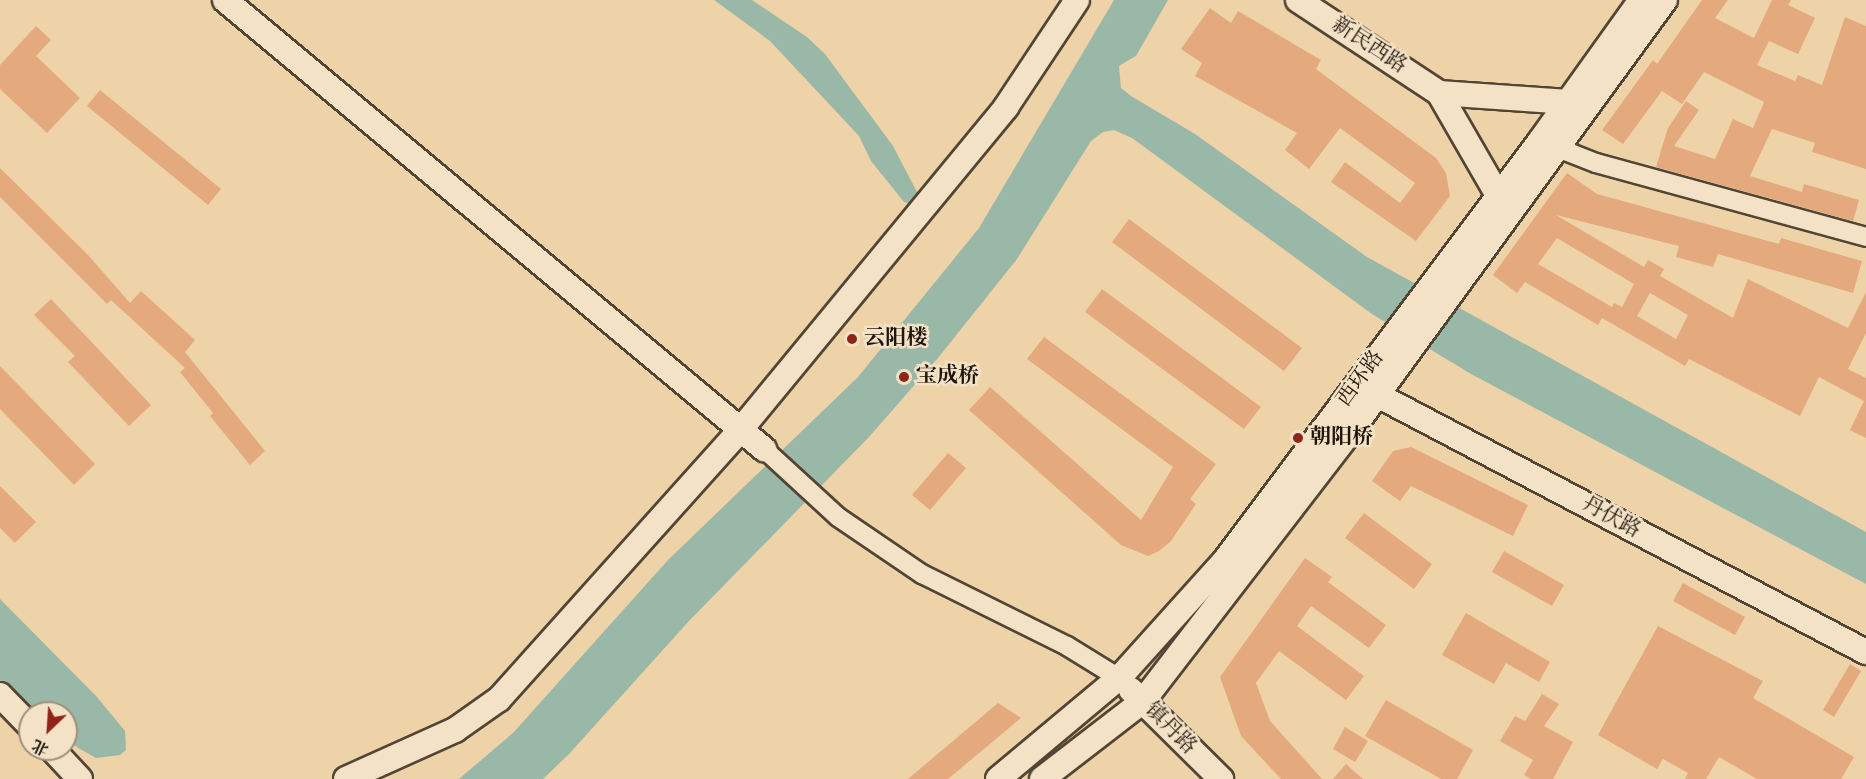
<!DOCTYPE html>
<meta charset="utf-8">
<style>
body{margin:0}
#map{position:relative;width:1866px;height:779px;overflow:hidden;background:#eed3a9;font-family:"Sorts Mill Goudy","Noto Serif SC",serif}
div>[style]{position:absolute}
[style*='--x']{left:calc(var(--x)*1px);top:calc(var(--y)*1px);width:calc(var(--w)*1px);rotate:calc(var(--a)*1deg)}
.water>*{inset:0;background:#99b8a7}
.building>*{inset:0;background:#e4a97d}
.roads{filter:drop-shadow(2px 0 #524534) drop-shadow(-2px 0 #524534) drop-shadow(0 2px #524534) drop-shadow(0 -2px #524534)}
.street>*{height:18px;margin:-9px;padding:0 9px;transform-origin:9px;border-radius:9px;background:#f4e2c7}
.secondary>*{height:24px;margin:-12px;padding:0 12px;transform-origin:12px;border-radius:12px;background:#f4e2c7}
.dots>*{width:16px;height:16px;translate:-50% -50%;box-sizing:border-box;border:3px solid #f4e2c7;border-radius:50%}
span{translate:-50% -50%;white-space:nowrap;text-align:center;line-height:1.15;-webkit-text-stroke:5px #f4e2c7;paint-order:stroke}
.street-label{font-size:21px;color:#1e160d}
.poi-label{font-size:21px;color:#1e160d;font-weight:700}
.left{translate:0 -50%;text-align:left}
.north{position:absolute;left:18px;top:701px;width:60px;height:60px;box-sizing:border-box;background:#f4e2c7;border:2px solid #9e907d;border-radius:50%;rotate:205deg;font-size:16px;font-weight:700;line-height:24px;text-align:center;color:#1e160d}
.north::after{content:'';display:block;margin:auto;width:21px;height:27px;background:#8f2418;clip-path:polygon(50% 0,100% 100%,50% 72%,0 100%)}
</style>
<div id="map">
<div class="water">
<div style="clip-path:polygon(714px 0,752px 0,807px 37px,825px 54px,893px 146px,918px 194px,911px 204px,904px 202px,871px 161px,859px 136px,770px 41px)"></div>
<div style="clip-path:polygon(1114px 0,1168px 0,1136px 56px,1119px 66px,1121px 88px,1131px 96px,1195px 134px,1367px 257px,1866px 532px,1866px 584px,1471px 374px,1372px 314px,1132px 138px,1114px 130px,1103px 132px,1091px 141px,1017px 259px,938px 358px,869px 437px,689px 621px,569px 754px,543px 779px,459px 779px,513px 733px,668px 560px,858px 377px,979px 228px)"></div>
<div style="clip-path:polygon(0 599px,97px 697px,125px 731px,126px 750px,120px 755px,96px 758px,80px 749px,66px 740px,66px 713px,30px 713px,0 680px)"></div>
</div>
<div class="building">
<div style="clip-path:polygon(1702px 0,1728px 0,1715px 18px,1754px 38px,1772px 0,1791px 0,1788px 5px,1815px 18px,1798px 54px,1769px 41px,1757px 65px,1795px 81px,1798px 75px,1822px 85px,1845px 17px,1866px 26px,1866px 169px,1812px 152px,1815px 143px,1772px 129px,1750px 176px,1802px 192px,1804px 184px,1859px 200px,1853px 221px,1656px 167px,1668px 128px,1686px 101px,1699px 110px,1674px 146px,1715px 159px,1733px 119px,1753px 128px,1764px 102px,1704px 72px,1682px 104px,1662px 91px,1623px 144px,1602px 130px,1653px 60px,1657px 64px)"></div>
<div style="clip-path:polygon(1210px 8px,1231px 23px,1238px 11px,1321px 60px,1316px 69px,1436px 158px,1446px 173px,1450px 196px,1416px 241px,1331px 182px,1345px 162px,1400px 203px,1415px 183px,1340px 128px,1309px 169px,1285px 150px,1297px 133px,1195px 76px,1202px 63px,1181px 49px)"></div>
<div style="clip-path:polygon(36px 26px,51px 40px,36px 56px,80px 98px,47px 133px,0 89px,0 65px)"></div>
<div style="clip-path:polygon(100px 90px,221px 189px,208px 205px,87px 106px)"></div>
<div style="clip-path:polygon(0 168px,88px 255px,130px 303px,141px 291px,195px 340px,185px 352px,265px 451px,250px 465px,210px 416px,213px 413px,180px 372px,185px 368px,111px 300px,107px 304px,0 197px)"></div>
<div style="clip-path:polygon(evenodd,1567px 173px,1597px 194px,1779px 244px,1781px 238px,1862px 261px,1853px 293px,1718px 254px,1713px 267px,1676px 257px,1679px 246px,1556px 215px,1644px 267px,1648px 260px,1664px 269px,1660px 276px,1733px 318px,1748px 279px,1848px 328px,1866px 292px,1866px 333px,1848px 369px,1866px 378px,1866px 438px,1850px 430px,1864px 401px,1819px 377px,1800px 416px,1689px 359px,1685px 366px,1602px 318px,1598px 325px,1525px 282px,1517px 293px,1493px 275px,1567px 173px,1557px 238px,1634px 284px,1622px 307px,1614px 303px,1612px 307px,1538px 264px,1557px 238px,1567px 173px,1650px 293px,1688px 315px,1676px 339px,1637px 316px,1650px 293px)"></div>
<div style="clip-path:polygon(1129px 219px,1302px 348px,1284px 371px,1112px 242px)"></div>
<div style="clip-path:polygon(1102px 289px,1261px 407px,1244px 429px,1085px 312px)"></div>
<div style="clip-path:polygon(51px 299px,151px 405px,129px 426px,68px 362px,75px 356px,34px 315px)"></div>
<div style="clip-path:polygon(1044px 337px,1216px 464px,1190px 499px,1196px 504px,1171px 541px,1159px 551px,1148px 556px,1121px 545px,969px 410px,990px 387px,1141px 520px,1173px 467px,1027px 359px)"></div>
<div style="clip-path:polygon(0 366px,95px 464px,74px 485px,0 409px)"></div>
<div style="clip-path:polygon(1411px 447px,1528px 505px,1513px 536px,1411px 486px,1400px 501px,1372px 481px,1393px 451px)"></div>
<div style="clip-path:polygon(948px 453px,966px 468px,930px 510px,912px 495px)"></div>
<div style="clip-path:polygon(0 486px,36px 522px,15px 543px,0 528px)"></div>
<div style="clip-path:polygon(1364px 513px,1432px 564px,1414px 589px,1345px 538px)"></div>
<div style="clip-path:polygon(1504px 551px,1564px 585px,1552px 606px,1492px 572px)"></div>
<div style="clip-path:polygon(1305px 558px,1332px 577px,1328px 582px,1386px 625px,1369px 648px,1311px 606px,1297px 626px,1364px 676px,1346px 700px,1279px 651px,1256px 683px,1270px 721px,1322px 779px,1281px 779px,1241px 736px,1220px 677px)"></div>
<div style="clip-path:polygon(1683px 583px,1745px 617px,1735px 635px,1673px 601px)"></div>
<div style="clip-path:polygon(1466px 613px,1550px 662px,1539px 682px,1506px 663px,1494px 684px,1442px 655px)"></div>
<div style="clip-path:polygon(1658px 626px,1763px 681px,1753px 698px,1854px 757px,1841px 779px,1757px 779px,1719px 757px,1706px 779px,1685px 779px,1688px 773px,1663px 759px,1657px 769px,1598px 735px)"></div>
<div style="clip-path:polygon(1850px 664px,1861px 671px,1834px 717px,1823px 710px)"></div>
<div style="clip-path:polygon(1542px 694px,1559px 704px,1544px 726px,1573px 742px,1553px 779px,1531px 779px,1524px 775px,1533px 760px,1500px 741px,1515px 716px,1525px 721px)"></div>
<div style="clip-path:polygon(1386px 700px,1473px 750px,1457px 779px,1441px 779px,1365px 736px)"></div>
<div style="clip-path:polygon(998px 703px,1021px 718px,948px 779px,908px 779px)"></div>
<div style="clip-path:polygon(1345px 727px,1368px 741px,1355px 762px,1333px 749px)"></div>
<div style="clip-path:polygon(1346px 764px,1363px 779px,1333px 779px)"></div>
</div>
<div class="roads">
<div class="street">
<div style="--x:1545;--y:143;--w:55;--a:21.4"></div>
<div style="--x:1596;--y:163;--w:280;--a:15.3"></div>
<div style="--x:764;--y:449;--w:100;--a:42.6"></div>
<div style="--x:838;--y:517;--w:102;--a:34.2"></div>
<div style="--x:922;--y:574;--w:162;--a:26.4"></div>
<div style="--x:1067;--y:646;--w:61;--a:31.6"></div>
</div>
<div class="secondary">
<div style="--x:225;--y:0;--w:702;--a:39.8"></div>
<div style="--x:1298;--y:0;--w:169;--a:33.4"></div>
<div style="--x:1439;--y:93;--w:120;--a:60"></div>
<div style="--x:1439;--y:93;--w:130;--a:4"></div>
<div style="--x:1364;--y:388;--w:567;--a:27.74"></div>
<div style="--x:1131;--y:690;--w:127;--a:44.7"></div>
<div style="--x:0;--y:695;--w:43;--a:45.9"></div>
<div style="--x:52;--y:749;--w:41;--a:47"></div>
<div style="--x:346;--y:779;--w:120;--a:-24.2"></div>
<div style="--x:455;--y:730;--w:54;--a:-35.2"></div>
<div style="--x:499;--y:699;--w:363;--a:-48.1"></div>
<div style="--x:741;--y:429;--w:417;--a:-50.5"></div>
<div style="--x:1006;--y:107;--w:128;--a:-56.4"></div>
<div style="--x:998;--y:779;--w:158;--a:-39.9"></div>
<div style="--x:1119;--y:678;--w:160;--a:-48"></div>
<div style="--x:1226;--y:559;--w:523;--a:-53.09"></div>
<div style="--x:1540;--y:141;--w:173;--a:-54.4"></div>
<div style="--x:1042;--y:779;--w:128;--a:-37.7"></div>
<div style="--x:1143;--y:701;--w:336;--a:-52.4"></div>
<div style="--x:1348;--y:435;--w:538;--a:-53.92"></div>
</div>
</div>
<div class="dots">
<div style="left:852px;top:339px;background:#8f2418"></div>
<div style="left:904px;top:377px;background:#8f2418"></div>
<div style="left:1298px;top:438px;background:#8f2418"></div>
</div>
<div class="street-label">
<span style="left:1369px;top:46px;rotate:33deg">新民西路</span>
<span style="left:1361px;top:379px;rotate:-54deg">西环路</span>
<span style="left:1611px;top:518px;rotate:28deg">丹伏路</span>
<span style="left:1170px;top:729px;rotate:45deg">镇丹路</span>
</div>
<div class="poi-label">
<span class="left" style="left:864px;top:339px">云阳楼</span>
<span class="left" style="left:916px;top:377px">宝成桥</span>
<span class="left" style="left:1310px;top:438px">朝阳桥</span>
</div>
<div class="north">北</div>
</div>
